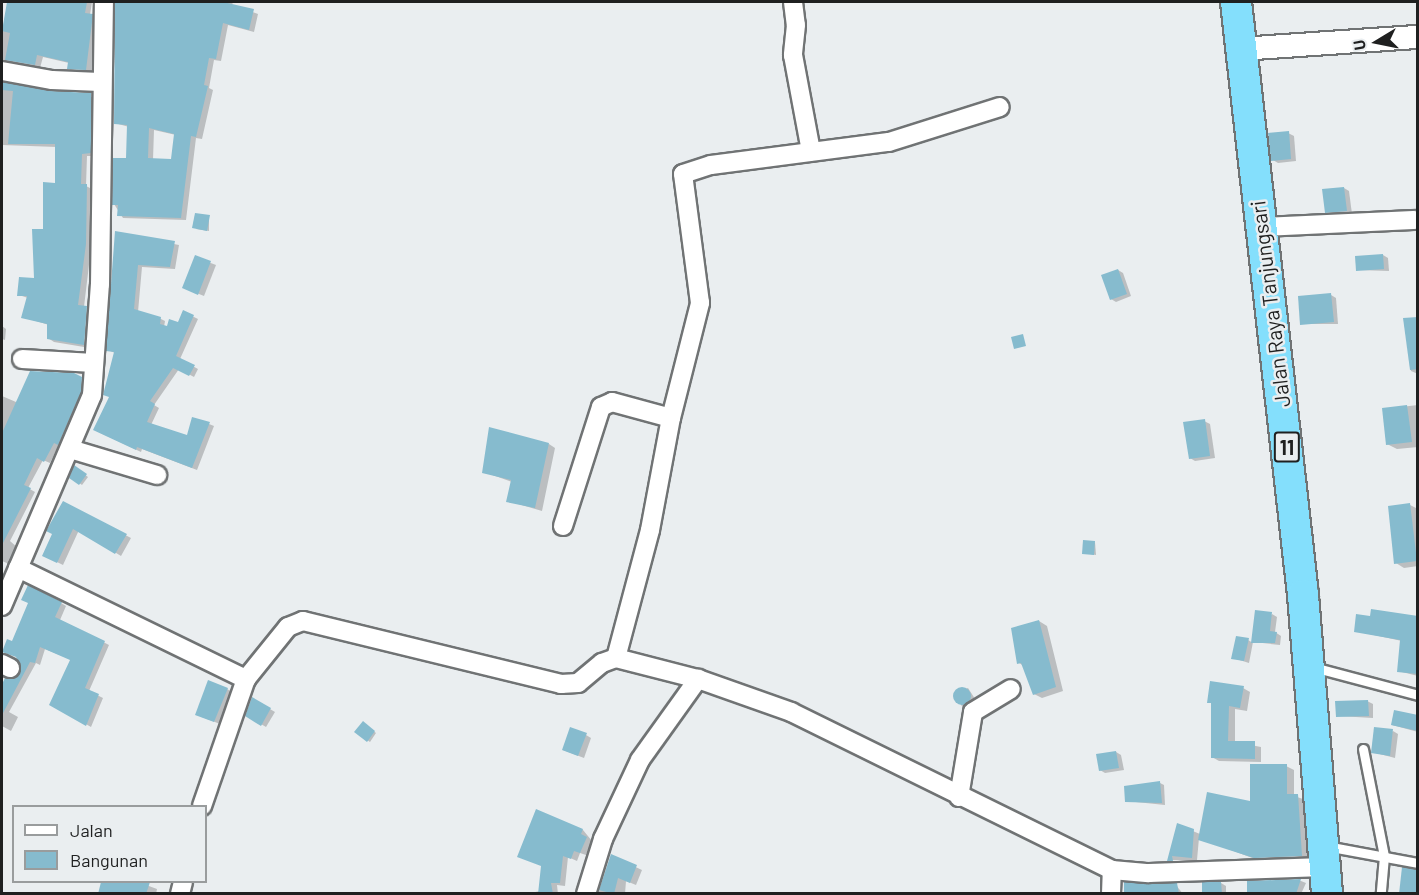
<!DOCTYPE html>
<style>
body{margin:0}
#map{position:relative;width:1419px;height:895px;overflow:hidden;background:#eaeef0;font-family:Barlow,sans-serif}
div>[style]{position:absolute}
[style*='--x']{left:calc(var(--x)*1px);top:calc(var(--y)*1px);width:calc(var(--w)*1px);rotate:calc(var(--a)*1deg)}
.shadow>*{inset:0;background:#0003}
.building>*{inset:0;background:#86bbce}
.round{border-radius:50%}
.roads{filter:drop-shadow(2px 0 #707374) drop-shadow(-2px 0 #707374) drop-shadow(0 2px #707374) drop-shadow(0 -2px #707374)}
.service>*{height:9px;margin:-4.5px;padding:0 4.5px;transform-origin:4.5px;border-radius:4.5px;background:#fff}
.minor>*{height:18px;margin:-9px;padding:0 9px;transform-origin:9px;border-radius:9px;background:#fff}
.tertiary>*{height:22px;margin:-11px;padding:0 11px;transform-origin:11px;border-radius:11px;background:#fff}
.trunk>*{height:30px;margin:-15px;padding:0 15px;transform-origin:15px;border-radius:15px;background:#84dffc}
span{translate:-50% -50%;white-space:nowrap;text-align:center;line-height:1.15;-webkit-text-stroke:5px #eaeef0;paint-order:stroke}
.shield-label span{padding:2px 4px;background:#eaeef0;border:2px solid;border-radius:4px;-webkit-text-stroke-width:0}
.shield-label{font-size:20px;color:#1f2020;font-weight:700}
.street-label{font-size:21px;color:#1f2020}
.frame{position:absolute;inset:0;border:3px solid #1f2020;pointer-events:none}
.legend{position:absolute;left:12px;top:805px;width:195px;height:78px;box-sizing:border-box;background:#eaeef0;border:2px solid #999c9d;margin:0;padding:8px 10px;list-style:none;font-size:18px;color:#1f2020}
.legend li{display:flex;align-items:center;gap:12px;height:30px}
.legend b{width:30px;border:2px solid #999c9d}
.north{position:absolute;left:1347px;top:12px;width:60px;height:60px;-webkit-text-stroke:4px #eaeef0;paint-order:stroke;rotate:260deg;font-size:16px;font-weight:700;line-height:24px;text-align:center;color:#1f2020}
.north::after{content:'';display:block;margin:auto;width:21px;height:27px;background:#1f2020;clip-path:polygon(50% 0,100% 100%,50% 72%,0 100%)}
</style>
<div id="map">
<div class="shadow">
<div style="clip-path:polygon(8px 2px,92px 2px,90px 15px,98px 19px,92px 73px,74px 72px,69px 69px,69px 63px,43px 57px,40px 68px,5px 63px,2px 67px,2px 32px)"></div>
<div style="clip-path:polygon(evenodd,117px 2px,233px 2px,232px 5px,258px 14px,254px 32px,228px 25px,221px 61px,214px 60px,209px 88px,213px 90px,202px 139px,196px 138px,186px 220px,123px 218px,114px 204px,128px 159px,129px 127px,115px 123px,117px 2px,154px 130px,176px 135px,172px 161px,153px 160px,154px 130px)"></div>
<div style="clip-path:polygon(2px 81px,97px 98px,96px 156px,87px 156px,86px 186px,92px 189px,91px 248px,84px 307px,92px 311px,90px 348px,54px 342px,48px 338px,49px 325px,23px 317px,28px 298px,19px 295px,35px 280px,57px 184px,57px 147px,2px 145px)"></div>
<div style="clip-path:polygon(1288px 133px,1294px 136px,1296px 161px,1278px 163px,1273px 160px)"></div>
<div style="clip-path:polygon(1344px 188px,1349px 191px,1352px 214px,1326px 212px)"></div>
<div style="clip-path:polygon(209px 217px,209px 231px,196px 229px)"></div>
<div style="clip-path:polygon(117px 233px,179px 245px,175px 269px,142px 267px,138px 312px,161px 319px,165px 321px,164px 327px,179px 323px,184px 312px,198px 319px,180px 359px,198px 369px,194px 377px,179px 369px,154px 405px,159px 408px,151px 425px,188px 437px,209px 424px,214px 426px,197px 470px,142px 449px,141px 452px,99px 432px,110px 398px,115px 353px,108px 350px)"></div>
<div style="clip-path:polygon(1383px 255px,1388px 258px,1389px 271px,1358px 270px)"></div>
<div style="clip-path:polygon(195px 257px,216px 265px,204px 296px,189px 290px)"></div>
<div style="clip-path:polygon(1118px 270px,1123px 273px,1131px 296px,1116px 302px,1111px 299px)"></div>
<div style="clip-path:polygon(1331px 295px,1336px 298px,1338px 324px,1302px 324px)"></div>
<div style="clip-path:polygon(1418px 318px,1418px 374px,1411px 371px,1404px 320px)"></div>
<div style="clip-path:polygon(2px 326px,6px 329px,5px 340px,2px 339px)"></div>
<div style="clip-path:polygon(74px 375px,87px 381px,86px 395px,64px 446px,59px 444px,50px 463px,43px 460px,28px 488px,35px 492px,10px 541px,18px 548px,9px 564px,2px 561px,2px 396px,16px 402px)"></div>
<div style="clip-path:polygon(1418px 405px,1418px 447px,1397px 449px,1387px 444px,1383px 409px)"></div>
<div style="clip-path:polygon(1204px 421px,1210px 424px,1215px 458px,1195px 461px,1190px 458px)"></div>
<div style="clip-path:polygon(549px 444px,555px 448px,542px 511px,508px 501px,512px 482px,484px 472px)"></div>
<div style="clip-path:polygon(75px 467px,88px 477px,82px 485px,71px 477px)"></div>
<div style="clip-path:polygon(64px 503px,131px 538px,121px 556px,79px 530px,63px 565px,49px 558px)"></div>
<div style="clip-path:polygon(1410px 505px,1418px 509px,1418px 566px,1404px 568px,1396px 563px)"></div>
<div style="clip-path:polygon(1095px 542px,1096px 555px,1084px 553px)"></div>
<div style="clip-path:polygon(61px 603px,66px 606px,60px 620px,109px 645px,89px 691px,103px 698px,91px 727px,51px 704px,72px 660px,45px 649px,40px 665px,36px 663px,9px 712px,18px 717px,11px 731px,2px 726px,2px 689px,6px 679px,16px 679px,22px 673px,13px 642px)"></div>
<div style="clip-path:polygon(1272px 614px,1277px 617px,1275px 632px,1281px 636px,1280px 645px,1253px 642px,1249px 663px,1233px 658px,1248px 640px,1253px 643px)"></div>
<div style="clip-path:polygon(1371px 617px,1418px 618px,1418px 676px,1398px 671px,1402px 641px,1355px 631px)"></div>
<div style="clip-path:polygon(1039px 621px,1047px 626px,1063px 691px,1042px 698px,1034px 694px,1024px 666px,1019px 663px)"></div>
<div style="clip-path:polygon(968px 688px,977px 702px,963px 708px,954px 693px)"></div>
<div style="clip-path:polygon(1243px 688px,1250px 692px,1247px 711px,1235px 709px,1235px 742px,1261px 747px,1261px 762px,1219px 761px,1212px 757px,1213px 704px,1209px 702px)"></div>
<div style="clip-path:polygon(227px 689px,232px 692px,220px 724px,202px 717px)"></div>
<div style="clip-path:polygon(253px 699px,275px 712px,266px 727px,247px 716px)"></div>
<div style="clip-path:polygon(1367px 701px,1373px 704px,1373px 718px,1338px 716px)"></div>
<div style="clip-path:polygon(1418px 716px,1418px 732px,1392px 725px)"></div>
<div style="clip-path:polygon(363px 723px,376px 733px,370px 742px,356px 732px)"></div>
<div style="clip-path:polygon(1393px 731px,1398px 734px,1395px 758px,1372px 752px)"></div>
<div style="clip-path:polygon(586px 735px,591px 738px,584px 758px,563px 750px)"></div>
<div style="clip-path:polygon(1116px 752px,1121px 755px,1124px 770px,1105px 773px,1100px 770px)"></div>
<div style="clip-path:polygon(1286px 766px,1294px 770px,1294px 796px,1306px 800px,1309px 860px,1263px 862px,1199px 838px,1197px 860px,1169px 860px,1178px 825px,1200px 834px,1251px 803px)"></div>
<div style="clip-path:polygon(1160px 783px,1164px 785px,1165px 805px,1126px 801px,1126px 787px)"></div>
<div style="clip-path:polygon(537px 811px,583px 830px,592px 841px,586px 855px,580px 853px,577px 861px,568px 857px,565px 886px,557px 885px,558px 894px,526px 894px,540px 891px,543px 866px)"></div>
<div style="clip-path:polygon(612px 856px,642px 870px,636px 885px,626px 881px,625px 894px,598px 894px)"></div>
<div style="clip-path:polygon(1301px 881px,1306px 883px,1301px 894px,1252px 894px,1248px 882px)"></div>
<div style="clip-path:polygon(102px 882px,138px 882px,157px 889px,156px 894px,99px 894px)"></div>
<div style="clip-path:polygon(1221px 883px,1226px 886px,1226px 894px,1203px 894px)"></div>
<div style="clip-path:polygon(1176px 885px,1183px 894px,1125px 894px)"></div>
</div>
<div class="building">
<div style="clip-path:polygon(7px 2px,87px 2px,85px 13px,93px 14px,86px 70px,67px 69px,68px 62px,37px 55px,35px 65px,5px 60px,10px 33px,2px 31px)"></div>
<div style="clip-path:polygon(evenodd,115px 2px,223px 2px,254px 9px,249px 30px,223px 23px,216px 59px,209px 58px,204px 85px,208px 86px,196px 137px,191px 136px,181px 218px,117px 216px,118px 205px,112px 205px,113px 158px,126px 158px,127px 125px,114px 124px,115px 2px,149px 128px,174px 134px,171px 159px,148px 158px,149px 128px)"></div>
<div style="clip-path:polygon(2px 82px,50px 91px,91px 93px,91px 153px,82px 154px,81px 184px,87px 184px,86px 244px,78px 305px,87px 306px,84px 345px,47px 339px,47px 324px,21px 318px,27px 296px,17px 296px,19px 277px,34px 278px,32px 229px,43px 229px,43px 182px,55px 183px,55px 144px,8px 144px,13px 91px,2px 90px)"></div>
<div style="clip-path:polygon(1289px 131px,1291px 159px,1271px 161px,1268px 133px)"></div>
<div style="clip-path:polygon(1344px 187px,1347px 211px,1325px 213px,1322px 189px)"></div>
<div style="clip-path:polygon(195px 213px,210px 215px,207px 231px,192px 228px)"></div>
<div style="clip-path:polygon(115px 231px,175px 241px,170px 267px,138px 265px,134px 309px,161px 317px,160px 324px,167px 326px,169px 319px,178px 322px,183px 310px,194px 315px,176px 356px,195px 365px,189px 376px,173px 368px,150px 401px,155px 404px,147px 422px,187px 435px,192px 417px,210px 422px,192px 468px,137px 447px,136px 450px,93px 430px,109px 397px,103px 395px,114px 352px,106px 351px)"></div>
<div style="clip-path:polygon(1383px 254px,1384px 269px,1356px 271px,1355px 256px)"></div>
<div style="clip-path:polygon(195px 255px,211px 261px,198px 295px,182px 288px)"></div>
<div style="clip-path:polygon(1118px 269px,1127px 294px,1110px 300px,1101px 275px)"></div>
<div style="clip-path:polygon(1331px 293px,1334px 322px,1300px 325px,1298px 296px)"></div>
<div style="clip-path:polygon(1418px 317px,1418px 369px,1410px 370px,1403px 318px)"></div>
<div style="clip-path:polygon(1023px 334px,1026px 346px,1014px 349px,1011px 337px)"></div>
<div style="clip-path:polygon(30px 371px,74px 373px,82px 377px,81px 392px,58px 445px,54px 443px,44px 462px,37px 458px,24px 485px,31px 488px,2px 545px,2px 433px)"></div>
<div style="clip-path:polygon(1407px 405px,1412px 442px,1386px 445px,1382px 408px)"></div>
<div style="clip-path:polygon(1205px 419px,1210px 456px,1189px 459px,1183px 422px)"></div>
<div style="clip-path:polygon(489px 427px,549px 443px,535px 508px,506px 502px,511px 480px,482px 473px)"></div>
<div style="clip-path:polygon(74px 465px,87px 474px,79px 485px,69px 478px)"></div>
<div style="clip-path:polygon(63px 501px,127px 534px,115px 554px,73px 529px,57px 563px,42px 556px,52px 534px,46px 531px)"></div>
<div style="clip-path:polygon(1410px 503px,1417px 561px,1394px 564px,1388px 506px)"></div>
<div style="clip-path:polygon(1083px 540px,1095px 541px,1094px 555px,1082px 554px)"></div>
<div style="clip-path:polygon(28px 585px,62px 602px,55px 617px,105px 641px,85px 688px,99px 694px,86px 726px,49px 705px,70px 660px,40px 647px,35px 663px,30px 662px,2px 715px,2px 684px,5px 678px,17px 677px,21px 668px,16px 657px,2px 652px,7px 639px,12px 641px,28px 603px,21px 600px)"></div>
<div style="clip-path:polygon(1371px 609px,1418px 616px,1418px 674px,1397px 672px,1400px 640px,1354px 632px,1356px 614px,1370px 616px)"></div>
<div style="clip-path:polygon(1255px 610px,1272px 612px,1270px 631px,1277px 632px,1275px 643px,1251px 643px)"></div>
<div style="clip-path:polygon(1039px 620px,1056px 687px,1033px 695px,1021px 663px,1017px 664px,1011px 628px)"></div>
<div style="clip-path:polygon(1236px 636px,1249px 638px,1244px 661px,1231px 659px)"></div>
<div style="clip-path:polygon(208px 680px,228px 688px,214px 722px,195px 715px)"></div>
<div style="clip-path:polygon(1210px 681px,1244px 686px,1240px 708px,1229px 706px,1228px 741px,1255px 741px,1255px 759px,1211px 758px,1211px 703px,1207px 703px)"></div>
<div class="round" style="left:953px;top:687px;width:18px;height:18px"></div>
<div style="clip-path:polygon(252px 697px,271px 708px,261px 726px,245px 716px)"></div>
<div style="clip-path:polygon(1368px 700px,1369px 716px,1336px 717px,1335px 701px)"></div>
<div style="clip-path:polygon(1394px 710px,1418px 715px,1418px 731px,1391px 725px)"></div>
<div style="clip-path:polygon(363px 721px,375px 731px,367px 742px,354px 732px)"></div>
<div style="clip-path:polygon(570px 727px,587px 733px,578px 756px,562px 750px)"></div>
<div style="clip-path:polygon(1374px 727px,1393px 729px,1390px 756px,1371px 753px)"></div>
<div style="clip-path:polygon(1116px 751px,1119px 768px,1099px 771px,1096px 754px)"></div>
<div style="clip-path:polygon(1250px 764px,1287px 764px,1287px 794px,1298px 794px,1302px 856px,1254px 858px,1198px 840px,1207px 792px,1250px 801px)"></div>
<div style="clip-path:polygon(1160px 781px,1162px 803px,1125px 802px,1124px 786px)"></div>
<div style="clip-path:polygon(536px 809px,583px 829px,581px 834px,587px 837px,580px 853px,574px 851px,571px 859px,563px 856px,560px 883px,551px 883px,553px 894px,538px 894px,541px 866px,517px 857px)"></div>
<div style="clip-path:polygon(1177px 823px,1194px 829px,1192px 858px,1172px 856px,1173px 861px,1167px 861px)"></div>
<div style="clip-path:polygon(611px 854px,637px 865px,630px 883px,618px 878px,614px 894px,599px 890px)"></div>
<div style="clip-path:polygon(1402px 867px,1418px 870px,1418px 894px,1399px 894px)"></div>
<div style="clip-path:polygon(1301px 879px,1296px 894px,1247px 894px,1247px 881px)"></div>
<div style="clip-path:polygon(101px 882px,150px 882px,146px 894px,98px 894px)"></div>
<div style="clip-path:polygon(1124px 882px,1177px 883px,1179px 894px,1124px 894px)"></div>
<div style="clip-path:polygon(1202px 882px,1221px 882px,1222px 894px,1202px 894px)"></div>
</div>
<div class="roads">
<div class="service">
<div style="--x:1313;--y:667;--w:109;--a:14.9"></div>
<div style="--x:1363;--y:749;--w:109;--a:78.9"></div>
<div style="--x:1384;--y:856;--w:38;--a:95"></div>
<div style="--x:1326;--y:846;--w:94;--a:10.5"></div>
</div>
<div class="minor">
<div style="--x:793;--y:2;--w:23;--a:83"></div>
<div style="--x:796;--y:25;--w:30;--a:96"></div>
<div style="--x:793;--y:55;--w:98;--a:79.4"></div>
<div style="--x:2;--y:71;--w:51;--a:10.2"></div>
<div style="--x:52;--y:80;--w:48;--a:2.4"></div>
<div style="--x:1261;--y:227;--w:154;--a:-2.6"></div>
<div style="--x:22;--y:359;--w:72;--a:3.2"></div>
<div style="--x:70;--y:449;--w:91;--a:16.6"></div>
<div style="--x:563;--y:526;--w:125;--a:-72.3"></div>
<div style="--x:601;--y:407;--w:12;--a:-24"></div>
<div style="--x:612;--y:402;--w:61;--a:15.2"></div>
<div style="--x:18;--y:568;--w:254;--a:26"></div>
<div style="--x:246;--y:679;--w:67;--a:-51.1"></div>
<div style="--x:288;--y:627;--w:16;--a:-22"></div>
<div style="--x:303;--y:621;--w:266;--a:13.7"></div>
<div style="--x:561;--y:684;--w:17;--a:-3"></div>
<div style="--x:578;--y:683;--w:31;--a:-40"></div>
<div style="--x:602;--y:663;--w:15;--a:-20"></div>
<div style="--x:616;--y:658;--w:85;--a:14.4"></div>
<div style="--x:698;--y:679;--w:99;--a:19.5"></div>
<div style="--x:791;--y:712;--w:358;--a:26.2"></div>
<div style="--x:1112;--y:870;--w:37;--a:5"></div>
<div style="--x:1149;--y:873;--w:175;--a:-2"></div>
<div style="--x:2;--y:606;--w:229;--a:-66.9"></div>
<div style="--x:92;--y:395;--w:111;--a:-85.9"></div>
<div style="--x:100;--y:284;--w:282;--a:-89.2"></div>
<div style="--x:616;--y:658;--w:132;--a:-75.1"></div>
<div style="--x:650;--y:530;--w:114;--a:-79.4"></div>
<div style="--x:671;--y:418;--w:119;--a:-75.8"></div>
<div style="--x:700;--y:303;--w:130;--a:-97.5"></div>
<div style="--x:683;--y:174;--w:29;--a:-18"></div>
<div style="--x:711;--y:165;--w:179;--a:-7.4"></div>
<div style="--x:889;--y:142;--w:116;--a:-17.5"></div>
<div style="--x:2;--y:664;--w:9;--a:27"></div>
<div style="--x:959;--y:797;--w:86;--a:-80.6"></div>
<div style="--x:973;--y:712;--w:44;--a:-31.2"></div>
<div style="--x:202;--y:806;--w:134;--a:-70.9"></div>
<div style="--x:180;--y:894;--w:12;--a:-76"></div>
<div style="--x:586;--y:894;--w:58;--a:-72.8"></div>
<div style="--x:603;--y:839;--w:87;--a:-64.9"></div>
<div style="--x:640;--y:760;--w:100;--a:-54.4"></div>
<div style="--x:1111;--y:894;--w:24;--a:-88"></div>
</div>
<div class="tertiary">
<div style="--x:1240;--y:49;--w:178;--a:-3.9"></div>
</div>
<div class="trunk">
<div style="--x:1236;--y:2;--w:597;--a:83.55"></div>
<div style="--x:1303;--y:595;--w:300;--a:85.4"></div>
</div>
</div>
<div class="shield-label">
<span style="left:1287px;top:447px">11</span>
</div>
<div class="street-label">
<span style="left:1270px;top:304px;rotate:-97deg">Jalan Raya Tanjungsari</span>
</div>
<div class="frame"></div>
<ul class="legend">
<li><b style="height:8px;background:#fff"></b>Jalan</li>
<li><b style="height:16px;background:#86bbce"></b>Bangunan</li>
</ul>
<div class="north">U</div>
</div>
